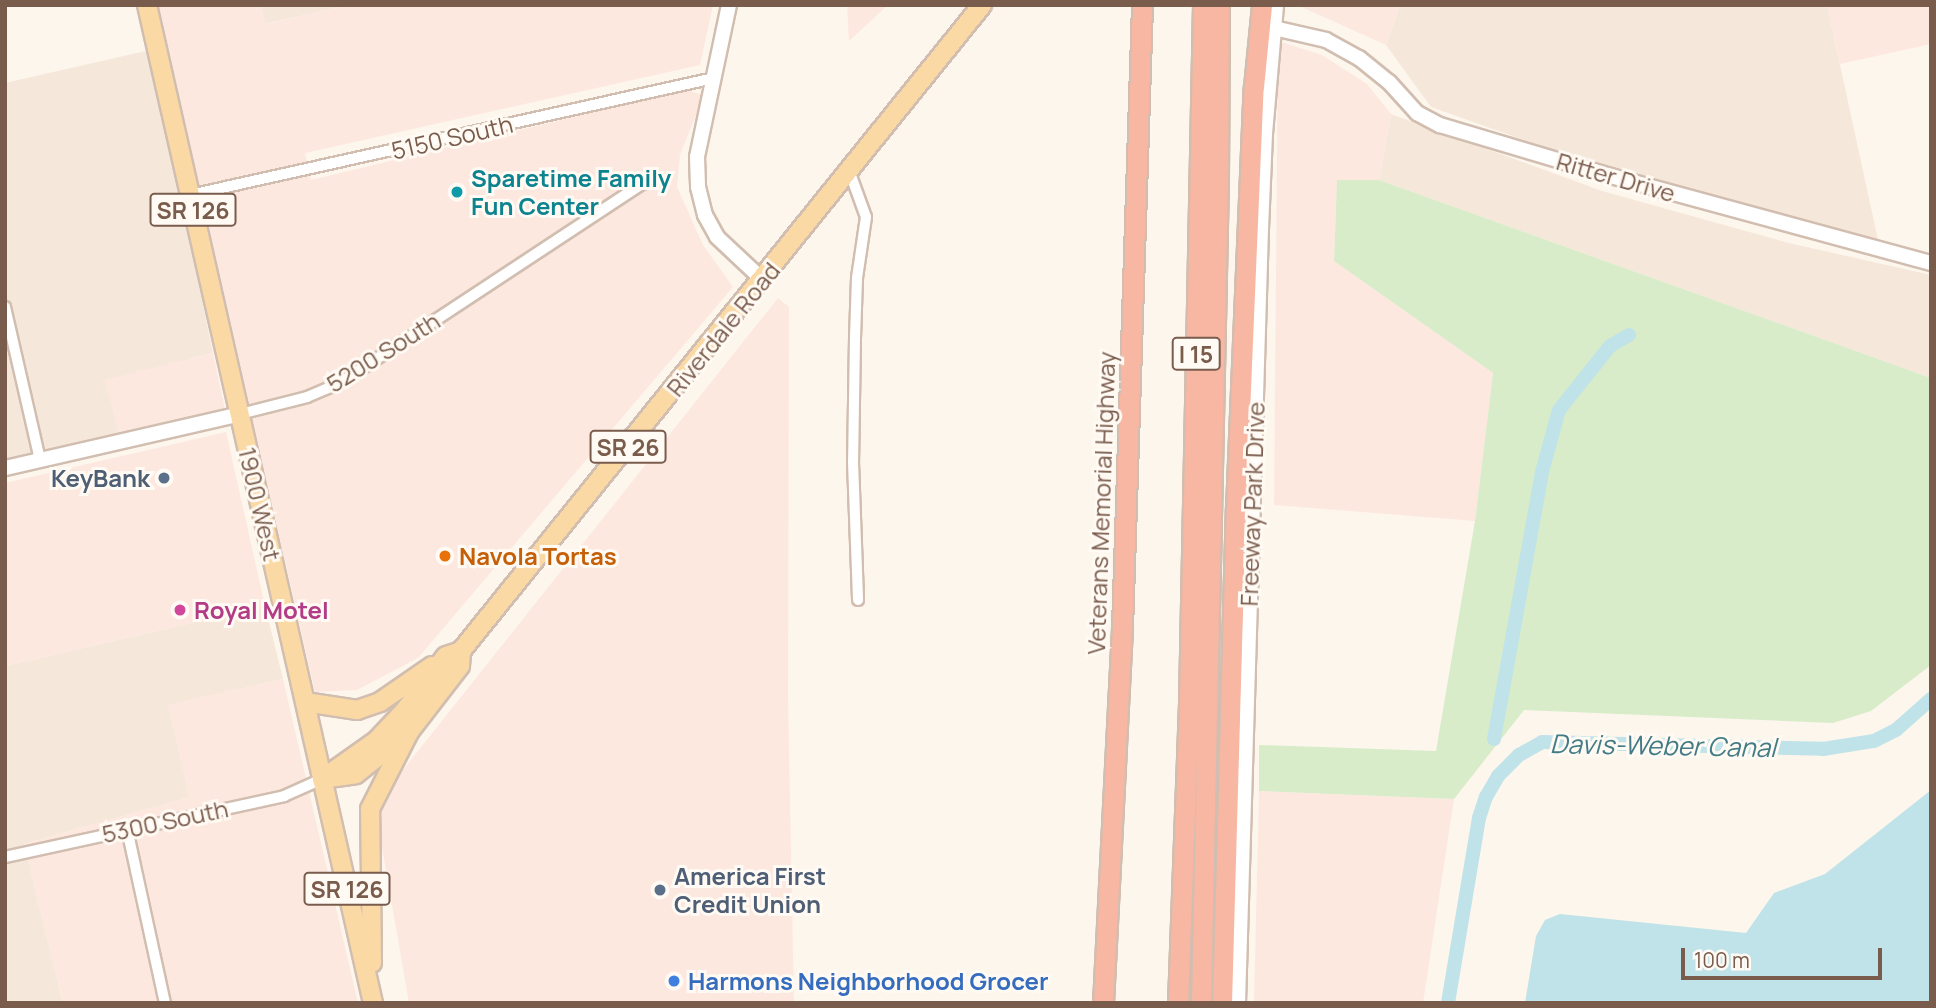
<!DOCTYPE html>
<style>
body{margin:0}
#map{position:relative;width:1936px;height:1008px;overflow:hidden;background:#fdf6ec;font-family:Manrope,sans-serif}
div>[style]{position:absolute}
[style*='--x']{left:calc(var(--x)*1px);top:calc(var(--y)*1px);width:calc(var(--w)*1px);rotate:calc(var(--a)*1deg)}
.residential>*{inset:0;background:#f5e8da}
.commercial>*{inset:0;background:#fde8e0}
.green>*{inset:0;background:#d8ecc9}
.water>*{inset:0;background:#bfe3e8}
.canal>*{height:14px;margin:-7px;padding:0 7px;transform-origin:7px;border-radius:7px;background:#bfe3e8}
.roads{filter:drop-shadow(2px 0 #d1beb0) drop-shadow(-2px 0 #d1beb0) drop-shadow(0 2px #d1beb0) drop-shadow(0 -2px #d1beb0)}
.minor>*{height:10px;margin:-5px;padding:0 5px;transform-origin:5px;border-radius:5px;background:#fff}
.tertiary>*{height:14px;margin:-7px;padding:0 7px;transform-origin:7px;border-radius:7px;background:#fff}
.primary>*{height:18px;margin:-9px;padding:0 9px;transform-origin:9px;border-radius:9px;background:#fbd9a5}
.motorway>*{height:19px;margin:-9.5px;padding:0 9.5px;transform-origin:9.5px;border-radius:9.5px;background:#f7b7a3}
.dots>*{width:19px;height:19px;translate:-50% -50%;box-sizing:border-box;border:4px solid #fffaf3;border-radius:50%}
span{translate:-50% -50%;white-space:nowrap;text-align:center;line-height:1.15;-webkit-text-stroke:6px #fffaf3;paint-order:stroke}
.shield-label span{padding:2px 5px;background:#fffaf3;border:2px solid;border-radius:5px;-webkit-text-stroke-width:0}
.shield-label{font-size:23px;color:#7a5c4d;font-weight:700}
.street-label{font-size:24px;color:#7a5c4d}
.culture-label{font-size:24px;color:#0d838f;font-weight:700}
.left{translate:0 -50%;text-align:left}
.service-label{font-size:24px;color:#4e5e75;font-weight:700}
.right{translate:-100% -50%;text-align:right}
.food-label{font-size:24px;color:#c56008;font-weight:700}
.hotel-label{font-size:24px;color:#b23c85;font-weight:700}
.shop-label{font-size:24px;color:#366cbe;font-weight:700}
.water-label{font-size:26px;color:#437c86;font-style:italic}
.frame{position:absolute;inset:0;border:7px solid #7a5c4d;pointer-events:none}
.scale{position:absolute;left:1681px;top:948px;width:201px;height:32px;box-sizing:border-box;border:4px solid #7a5c4d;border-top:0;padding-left:9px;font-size:21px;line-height:24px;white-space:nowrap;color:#7a5c4d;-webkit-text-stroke:5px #fffaf3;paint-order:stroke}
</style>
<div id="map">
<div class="residential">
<div style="clip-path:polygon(261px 5px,349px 5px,265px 24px)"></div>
<div style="clip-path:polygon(1400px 5px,1827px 5px,1878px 240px,1603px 168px,1431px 107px,1386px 45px)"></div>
<div style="clip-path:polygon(150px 50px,213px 353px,192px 358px,116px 422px,119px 434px,5px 462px,5px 83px)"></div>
<div style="clip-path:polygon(1391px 114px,1602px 191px,1789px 243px,1931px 275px,1931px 378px,1379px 180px)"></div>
<div style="clip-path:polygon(265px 606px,283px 679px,169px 705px,190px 797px,24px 844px,63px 1003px,5px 1003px,5px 666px)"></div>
</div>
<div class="commercial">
<div style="clip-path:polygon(158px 5px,261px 5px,266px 24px,349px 5px,713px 5px,700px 65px,305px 153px,311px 180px,686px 90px,704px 95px,680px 155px,677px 187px,703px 245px,733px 287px,418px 658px,357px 690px,315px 692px)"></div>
<div style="clip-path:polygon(847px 5px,888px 5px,849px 41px)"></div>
<div style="clip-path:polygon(1297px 5px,1400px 5px,1386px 45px)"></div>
<div style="clip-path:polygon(1827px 5px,1931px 5px,1931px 44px,1840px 64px)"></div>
<div style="clip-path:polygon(1278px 41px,1322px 55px,1367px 84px,1391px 114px,1379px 180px,1337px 181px,1334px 261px,1493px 373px,1475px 521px,1274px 505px)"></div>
<div style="clip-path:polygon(778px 298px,789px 307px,788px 696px,794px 1003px,409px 1003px,379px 830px,380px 808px,391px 785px)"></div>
<div style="clip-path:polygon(213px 353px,225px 409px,119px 434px,105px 380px)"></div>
<div style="clip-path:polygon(226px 432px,265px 606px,5px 666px,5px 483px)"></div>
<div style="clip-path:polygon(283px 679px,358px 1003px,63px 1003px,24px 844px,189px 797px,168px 705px)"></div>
<div style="clip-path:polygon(1259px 791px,1454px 799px,1423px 1003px,1254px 1003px)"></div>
</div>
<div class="green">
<div style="clip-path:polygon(1337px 180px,1379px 180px,1931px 378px,1931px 665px,1871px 711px,1833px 723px,1524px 710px,1454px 799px,1259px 791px,1259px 745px,1436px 751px,1475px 521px,1493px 373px,1334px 261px)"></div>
</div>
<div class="water">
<div style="clip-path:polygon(1931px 790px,1931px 1003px,1525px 1003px,1536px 936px,1545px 920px,1560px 914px,1746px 933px,1774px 893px,1825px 874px)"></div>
</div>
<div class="canal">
<div style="--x:1494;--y:739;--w:271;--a:-79.8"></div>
<div style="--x:1542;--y:472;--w:64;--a:-74.7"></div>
<div style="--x:1559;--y:410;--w:82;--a:-51.4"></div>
<div style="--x:1610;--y:346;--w:22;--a:-30"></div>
<div style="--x:1448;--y:1003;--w:188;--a:-80.5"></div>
<div style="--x:1479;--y:818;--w:22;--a:-72"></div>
<div style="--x:1486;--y:797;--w:24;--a:-60"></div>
<div style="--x:1498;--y:776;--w:30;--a:-45"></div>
<div style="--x:1519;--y:755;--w:26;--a:-29"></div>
<div style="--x:1542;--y:742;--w:281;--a:1.4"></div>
<div style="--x:1823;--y:749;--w:52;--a:-8.9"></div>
<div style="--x:1874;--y:741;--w:25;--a:-27"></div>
<div style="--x:1896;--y:730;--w:47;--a:-41.5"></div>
</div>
<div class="roads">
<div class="minor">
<div style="--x:850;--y:173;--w:47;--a:70"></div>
<div style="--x:866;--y:217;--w:62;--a:98.4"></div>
<div style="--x:857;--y:278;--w:60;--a:91.9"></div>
<div style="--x:855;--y:338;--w:124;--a:90.9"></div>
<div style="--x:853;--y:462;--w:138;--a:87.9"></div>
<div style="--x:190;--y:195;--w:537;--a:-12.59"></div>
<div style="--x:5;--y:307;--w:157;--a:77.1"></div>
<div style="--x:240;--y:414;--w:69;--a:-14.2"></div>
<div style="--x:307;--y:397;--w:36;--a:-23"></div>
<div style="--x:340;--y:383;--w:367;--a:-33.4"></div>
<div style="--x:127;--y:829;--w:178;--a:77.7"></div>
<div style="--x:5;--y:857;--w:286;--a:-12.3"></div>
<div style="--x:284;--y:796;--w:42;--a:-24.1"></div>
</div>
<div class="tertiary">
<div style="--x:729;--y:5;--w:155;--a:101.9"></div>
<div style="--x:697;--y:157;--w:30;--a:88"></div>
<div style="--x:698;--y:187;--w:29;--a:76"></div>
<div style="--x:705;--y:215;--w:25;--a:61"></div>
<div style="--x:717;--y:237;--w:63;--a:43.1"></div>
<div style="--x:1274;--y:28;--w:53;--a:13"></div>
<div style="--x:1326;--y:40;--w:38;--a:29"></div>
<div style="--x:1359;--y:58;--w:38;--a:39"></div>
<div style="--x:1389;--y:82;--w:42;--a:47.9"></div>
<div style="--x:1417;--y:113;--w:26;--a:28"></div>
<div style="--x:1440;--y:125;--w:178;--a:16.6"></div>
<div style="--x:1611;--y:176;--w:332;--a:15.2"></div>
<div style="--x:5;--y:468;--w:241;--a:-12.9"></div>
<div style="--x:1238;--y:1003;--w:774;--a:-88.3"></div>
<div style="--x:1261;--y:229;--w:95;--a:-87.6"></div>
<div style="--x:1265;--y:134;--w:129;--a:-85.1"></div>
</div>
<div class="primary">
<div style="--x:147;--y:5;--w:1023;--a:77.24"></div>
<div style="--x:305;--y:702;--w:53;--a:8.7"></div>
<div style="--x:357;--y:710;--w:24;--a:-19"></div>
<div style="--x:380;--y:702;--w:63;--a:-34.7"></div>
<div style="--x:322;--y:779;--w:67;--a:-35.3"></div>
<div style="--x:377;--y:740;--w:42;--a:-46.9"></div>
<div style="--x:406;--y:709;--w:66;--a:-53"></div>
<div style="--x:446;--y:656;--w:16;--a:-18"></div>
<div style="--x:461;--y:651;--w:830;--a:-51.11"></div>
<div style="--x:322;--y:779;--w:34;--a:-8"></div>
<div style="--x:356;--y:774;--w:68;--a:-38.4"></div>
<div style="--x:409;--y:732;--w:83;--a:-52.3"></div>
<div style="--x:460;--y:666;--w:15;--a:-86"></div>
<div style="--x:372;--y:963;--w:154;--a:-90.7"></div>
<div style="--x:370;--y:809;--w:86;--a:-63.1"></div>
</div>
<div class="motorway">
<div style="--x:1103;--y:1003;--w:375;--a:-87.1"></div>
<div style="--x:1122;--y:628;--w:623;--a:-88.16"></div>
<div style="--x:1178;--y:1003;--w:301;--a:-87.9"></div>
<div style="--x:1189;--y:702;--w:697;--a:-88.85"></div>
<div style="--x:1201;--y:1003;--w:825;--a:-88.82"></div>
<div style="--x:1218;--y:178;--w:173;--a:-89.7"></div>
<div style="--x:1222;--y:1003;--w:495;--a:-88.4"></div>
<div style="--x:1236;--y:508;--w:421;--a:-87.6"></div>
<div style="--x:1254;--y:87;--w:82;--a:-84.4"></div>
</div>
</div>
<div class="dots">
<div style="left:457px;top:192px;background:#0f9aa8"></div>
<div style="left:164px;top:478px;background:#5c6f8a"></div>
<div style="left:445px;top:556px;background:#e8710a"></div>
<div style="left:180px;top:610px;background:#d1479c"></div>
<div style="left:660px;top:890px;background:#5c6f8a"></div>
<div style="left:674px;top:981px;background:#3f7fe0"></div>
</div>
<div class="shield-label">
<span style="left:193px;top:210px">SR 126</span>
<span style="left:1196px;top:354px">I 15</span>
<span style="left:628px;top:447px">SR 26</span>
<span style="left:347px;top:889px">SR 126</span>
</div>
<div class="street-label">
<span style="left:452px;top:137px;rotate:-13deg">5150 South</span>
<span style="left:1616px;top:177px;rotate:16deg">Ritter Drive</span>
<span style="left:723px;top:329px;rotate:-51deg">Riverdale Road</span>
<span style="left:383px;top:352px;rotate:-32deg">5200 South</span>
<span style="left:1101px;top:503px;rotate:-88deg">Veterans Memorial Highway</span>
<span style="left:260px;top:504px;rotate:77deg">1900 West</span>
<span style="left:1252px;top:504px;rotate:-88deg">Freeway Park Drive</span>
<span style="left:165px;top:821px;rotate:-12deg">5300 South</span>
</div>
<div class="culture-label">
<span class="left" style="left:471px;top:192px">Sparetime Family<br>Fun Center</span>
</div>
<div class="service-label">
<span class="right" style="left:150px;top:478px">KeyBank</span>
<span class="left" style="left:674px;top:890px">America First<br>Credit Union</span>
</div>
<div class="food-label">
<span class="left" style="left:459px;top:556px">Navola Tortas</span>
</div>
<div class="hotel-label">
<span class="left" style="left:194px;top:610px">Royal Motel</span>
</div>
<div class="shop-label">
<span class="left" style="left:688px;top:981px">Harmons Neighborhood Grocer</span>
</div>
<div class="water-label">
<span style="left:1663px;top:746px;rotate:1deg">Davis-Weber Canal</span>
</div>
<div class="frame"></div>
<div class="scale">100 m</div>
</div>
